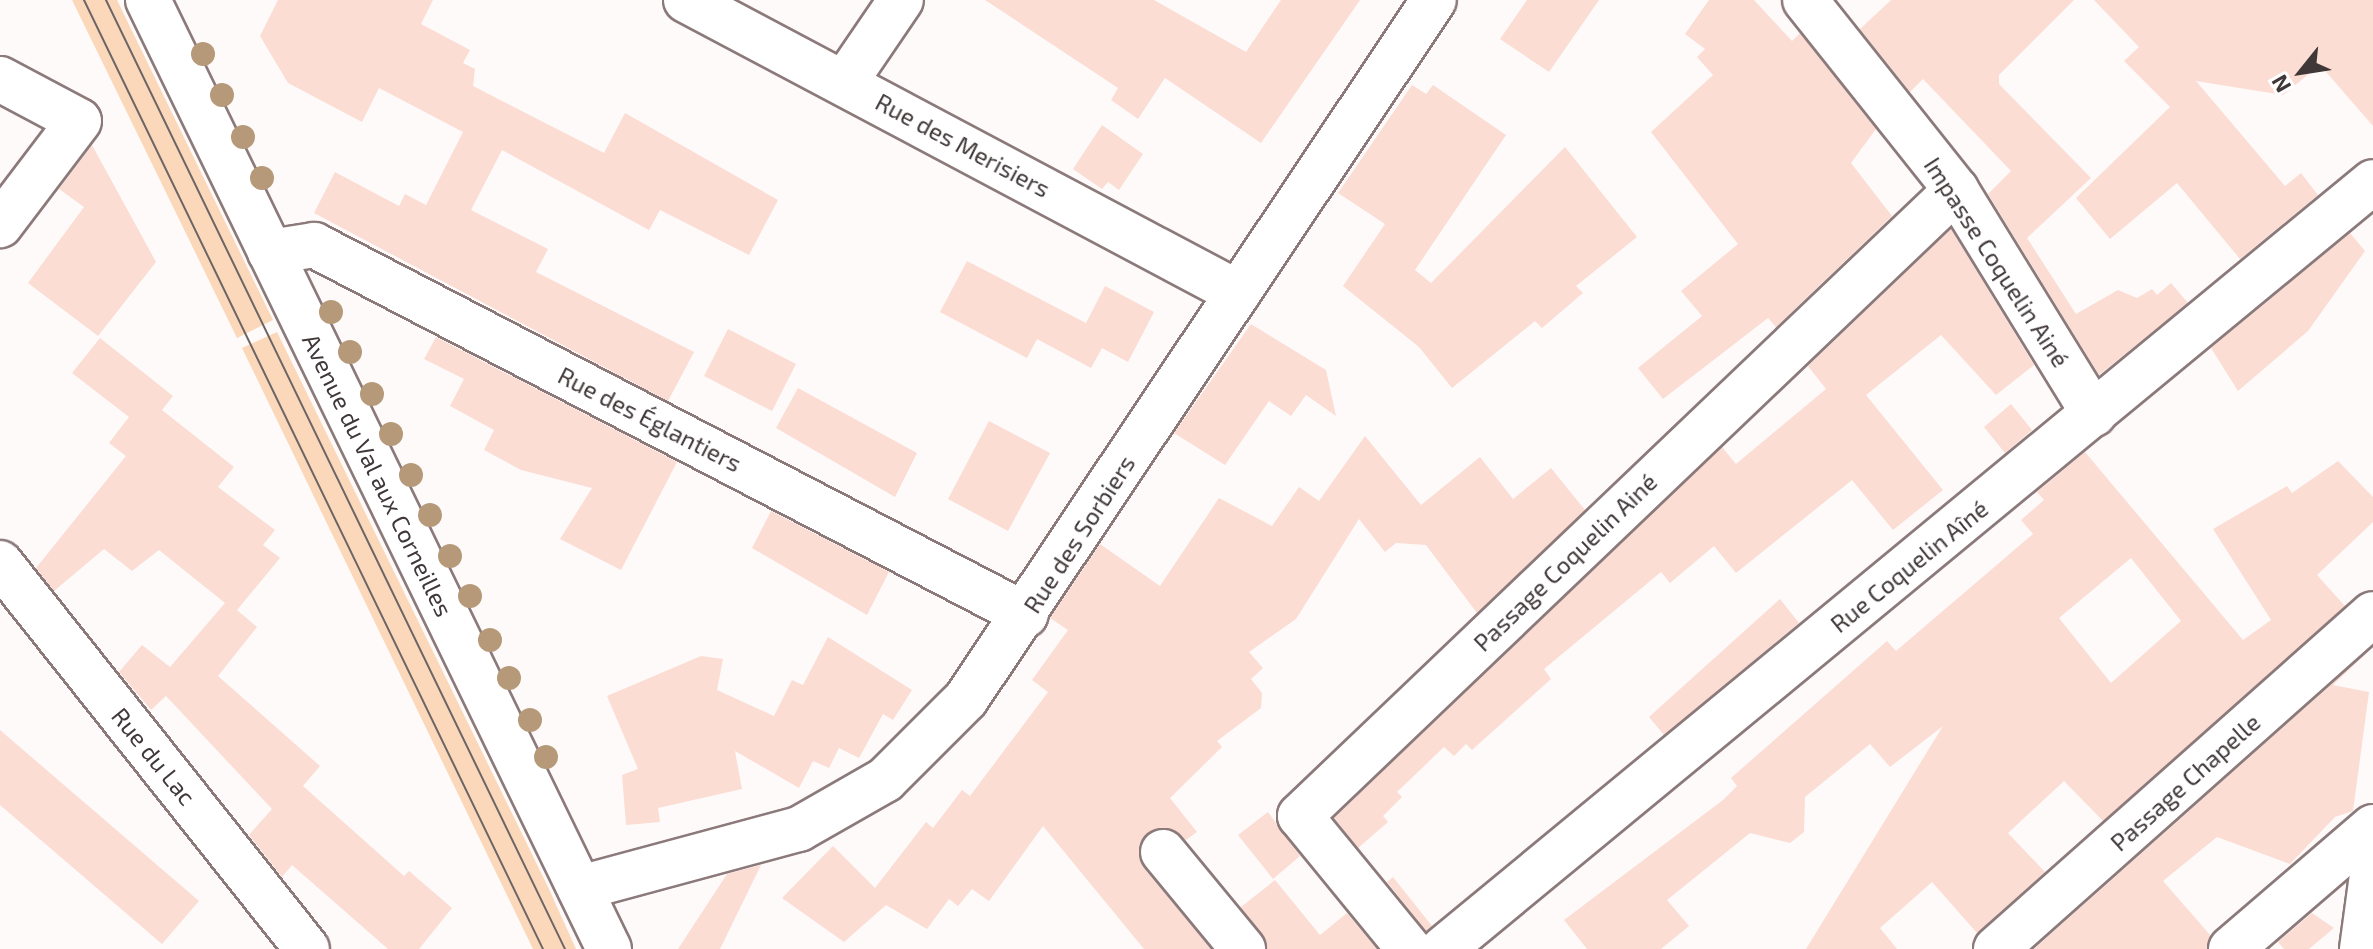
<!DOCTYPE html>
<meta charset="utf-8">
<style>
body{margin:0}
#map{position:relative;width:2373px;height:949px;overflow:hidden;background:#fefafa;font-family:"Exo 2",sans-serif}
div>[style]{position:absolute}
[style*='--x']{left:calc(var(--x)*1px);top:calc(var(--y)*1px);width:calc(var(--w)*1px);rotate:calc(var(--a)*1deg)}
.green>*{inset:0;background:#fbd8ba}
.building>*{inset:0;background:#fbddd3}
.roads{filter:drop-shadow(2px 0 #8c7a7b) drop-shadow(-2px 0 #8c7a7b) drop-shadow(0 2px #8c7a7b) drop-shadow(0 -2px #8c7a7b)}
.minor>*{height:44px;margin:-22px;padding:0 22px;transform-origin:22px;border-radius:22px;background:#fff}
.tram>*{height:2px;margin:-1px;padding:0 1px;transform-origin:1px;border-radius:1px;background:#6c6566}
.trees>*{width:24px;height:24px;margin:-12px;border-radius:50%;background:#b69979}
span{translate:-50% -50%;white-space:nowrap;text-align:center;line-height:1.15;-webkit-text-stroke:8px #fff;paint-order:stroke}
.street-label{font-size:24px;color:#3f3738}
.north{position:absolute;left:2261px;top:32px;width:80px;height:80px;-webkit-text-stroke:6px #fff;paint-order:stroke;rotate:240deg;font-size:22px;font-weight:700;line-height:32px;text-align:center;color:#3f3738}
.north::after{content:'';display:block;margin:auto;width:28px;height:36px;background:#3f3738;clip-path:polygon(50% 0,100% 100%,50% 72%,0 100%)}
</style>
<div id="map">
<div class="green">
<div style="clip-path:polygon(72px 0,117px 0,273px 320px,237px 338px)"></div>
<div style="clip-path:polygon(277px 332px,549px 889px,576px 949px,533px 949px,242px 348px)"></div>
</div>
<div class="building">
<div style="clip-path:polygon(278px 0,433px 0,421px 24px,470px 50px,463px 63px,475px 69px,473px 86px,604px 153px,625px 113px,778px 200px,749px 255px,660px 210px,649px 230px,502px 150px,471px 210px,548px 249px,536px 272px,694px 352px,668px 401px,314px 213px,335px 172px,399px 206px,405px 194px,426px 205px,463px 132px,379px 88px,362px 122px,288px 83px,260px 36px)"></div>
<div style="clip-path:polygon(985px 0,1154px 0,1246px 52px,1281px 0,1360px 0,1261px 143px,1165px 78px,1138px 119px,1111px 100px,1118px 88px)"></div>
<div style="clip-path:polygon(1527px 0,1599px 0,1549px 72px,1500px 39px)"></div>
<div style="clip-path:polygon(1709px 0,1754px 0,1792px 41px,1800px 33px,1876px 129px,1851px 163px,1892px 216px,1776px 327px,1768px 318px,1663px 399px,1638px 368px,1702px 316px,1681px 291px,1738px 244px,1651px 132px,1713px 75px,1697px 57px,1705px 49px,1685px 34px)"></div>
<div style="clip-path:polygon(1891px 0,2074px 0,1999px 75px,1999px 84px,2091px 178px,2027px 238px,2076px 314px,2118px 290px,2137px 298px,2152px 289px,2157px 295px,2171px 283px,2188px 303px,2099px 375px,1988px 194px,2011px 171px,1923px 79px,1910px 92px,1860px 29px)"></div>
<div style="clip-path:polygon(2094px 0,2373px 0,2373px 126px,2320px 65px,2283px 95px,2196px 81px,2285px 186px,2301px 173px,2318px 195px,2240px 259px,2177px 183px,2110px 239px,2076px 198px,2170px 107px,2124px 61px,2139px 47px)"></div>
<div style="clip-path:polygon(1412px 85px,1426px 94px,1433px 85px,1506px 135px,1415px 270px,1431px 283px,1565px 147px,1637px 237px,1576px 286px,1583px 293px,1542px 328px,1535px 321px,1452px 388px,1419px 347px,1343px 286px,1385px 224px,1338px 193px)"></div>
<div style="clip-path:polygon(1102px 125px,1143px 154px,1119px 190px,1108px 182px,1102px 189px,1073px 169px)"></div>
<div style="clip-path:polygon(92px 145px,156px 262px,98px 336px,28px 283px,84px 207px,59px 189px)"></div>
<div style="clip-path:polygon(1951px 229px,2034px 365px,1996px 395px,1941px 335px,1866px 395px,1943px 490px,1893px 530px,1852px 480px,1736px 573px,1714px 546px,1670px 583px,1661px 572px,1544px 669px,1551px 679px,1472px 750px,1466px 744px,1454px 756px,1444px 747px,1397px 792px,1402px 797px,1383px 816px,1388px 822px,1358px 848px,1334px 818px,1722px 447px,1736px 464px,1826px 389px,1808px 366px)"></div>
<div style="clip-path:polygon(2350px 233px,2365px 251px,2308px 331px,2238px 391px,2211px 348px)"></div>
<div style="clip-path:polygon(967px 261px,1086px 323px,1105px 286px,1154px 312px,1128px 362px,1102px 348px,1091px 368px,1037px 339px,1027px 358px,940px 312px)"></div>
<div style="clip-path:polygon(1251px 324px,1326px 370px,1336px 416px,1306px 395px,1291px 416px,1269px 401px,1225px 465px,1174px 433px)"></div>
<div style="clip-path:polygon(728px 329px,796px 364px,772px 411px,704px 376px)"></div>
<div style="clip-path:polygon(436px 337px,677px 462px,621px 570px,560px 539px,592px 488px,521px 470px,484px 450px,494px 430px,450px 406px,464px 379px,424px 359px)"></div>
<div style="clip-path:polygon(100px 338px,173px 396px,162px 410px,234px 467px,218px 487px,275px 530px,263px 545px,280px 558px,237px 610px,257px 627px,218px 676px,320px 766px,303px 786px,404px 876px,409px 871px,452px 908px,419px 949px,388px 949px,292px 865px,282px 877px,249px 835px,272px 809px,166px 696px,151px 710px,119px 672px,142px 645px,170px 667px,225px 603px,159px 550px,132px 571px,104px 549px,54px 591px,36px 568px,126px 456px,109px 443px,129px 417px,72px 373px)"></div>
<div style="clip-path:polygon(798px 388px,917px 453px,895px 497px,776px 428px)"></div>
<div style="clip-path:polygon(2011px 404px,2032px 430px,2005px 453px,1984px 427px)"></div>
<div style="clip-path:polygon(989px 421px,1050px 453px,1008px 531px,948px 499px)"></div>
<div style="clip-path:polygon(1365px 436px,1421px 505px,1480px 457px,1513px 499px,1551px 468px,1585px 510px,1477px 613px,1426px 545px,1396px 543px,1385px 552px,1359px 519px,1296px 619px,1249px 652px,1263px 668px,1251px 679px,1262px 693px,1261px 708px,1217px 741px,1222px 747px,1170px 798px,1197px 832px,1186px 840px,1158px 828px,1139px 844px,1144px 868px,1211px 949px,1144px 949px,1043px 826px,989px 901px,972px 889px,958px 906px,949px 899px,927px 929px,886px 905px,844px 942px,782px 898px,833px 846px,875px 888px,926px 822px,933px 828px,962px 790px,970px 796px,1048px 692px,1032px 680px,1068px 630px,1050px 618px,1100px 544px,1160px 586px,1219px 498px,1272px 526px,1299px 487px,1319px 501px)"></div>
<div style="clip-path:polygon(evenodd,2085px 452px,2243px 640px,2271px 620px,2213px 529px,2287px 486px,2292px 493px,2338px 461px,2373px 497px,2373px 522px,2317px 575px,2345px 606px,2103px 821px,2064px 781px,2008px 833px,2045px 872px,1977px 933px,1932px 882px,1880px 928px,1897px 949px,1806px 949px,1943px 726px,1890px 767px,1870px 744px,1805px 797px,1804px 832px,1790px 843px,1750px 833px,1667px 900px,1689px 926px,1661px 949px,1587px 949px,1564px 920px,1723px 800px,1737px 786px,1731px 778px,1887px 641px,1896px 651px,2033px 534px,2021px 520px,2044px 500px,2037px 492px,2085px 452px,2131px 558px,2181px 621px,2111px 683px,2059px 618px,2131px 558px)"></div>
<div style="clip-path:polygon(771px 511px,889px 572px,867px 615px,752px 548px)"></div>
<div style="clip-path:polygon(1780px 599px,1799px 623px,1664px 735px,1649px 717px)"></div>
<div style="clip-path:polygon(828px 637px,912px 690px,893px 720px,883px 714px,859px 758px,839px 748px,829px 768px,813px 761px,799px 788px,735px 751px,742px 789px,658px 808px,660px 822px,626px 825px,622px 775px,638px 769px,607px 696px,701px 656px,723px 659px,717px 690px,774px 716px,792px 680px,803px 685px)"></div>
<div style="clip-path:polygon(2373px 647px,2333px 685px,2369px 692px,2353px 811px,2335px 817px,2290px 864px,2217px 837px,2163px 881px,2211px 936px,2207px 949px,2034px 949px)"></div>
<div style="clip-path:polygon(0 730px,199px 901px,162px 944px,0 805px)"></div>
<div style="clip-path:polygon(1268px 812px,1300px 856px,1273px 879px,1238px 835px)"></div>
<div style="clip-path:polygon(761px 865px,720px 949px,678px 949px,727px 874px)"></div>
<div style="clip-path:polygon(1393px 877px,1432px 926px,1426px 931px,1387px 882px)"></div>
<div style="clip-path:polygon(1275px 880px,1320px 935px,1347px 913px,1377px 949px,1267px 949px,1241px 907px)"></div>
<div style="clip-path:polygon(2312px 913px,2334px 928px,2309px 949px,2284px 949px,2278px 942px)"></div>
</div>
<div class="roads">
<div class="minor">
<div style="--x:148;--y:0;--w:1055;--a:64.09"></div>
<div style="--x:686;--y:0;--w:625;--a:27.96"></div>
<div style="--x:1805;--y:0;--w:243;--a:51.5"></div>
<div style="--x:1956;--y:190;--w:263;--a:58.4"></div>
<div style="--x:0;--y:79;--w:89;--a:28"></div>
<div style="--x:79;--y:121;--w:131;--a:127.2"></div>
<div style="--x:845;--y:82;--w:99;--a:-55.7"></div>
<div style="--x:270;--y:252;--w:45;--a:-9"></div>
<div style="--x:314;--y:245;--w:802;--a:27.46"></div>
<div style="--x:0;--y:563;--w:493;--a:51.5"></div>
<div style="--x:1163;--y:852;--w:126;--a:50.5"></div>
<div style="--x:580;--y:888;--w:227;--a:-15.1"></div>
<div style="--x:799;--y:829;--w:99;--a:-29.7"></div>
<div style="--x:885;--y:780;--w:115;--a:-45"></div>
<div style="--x:966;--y:699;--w:841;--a:-56.2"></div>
<div style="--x:1409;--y:949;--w:172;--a:-129.3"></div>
<div style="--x:1300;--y:816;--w:907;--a:-43.66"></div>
<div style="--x:1443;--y:949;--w:1205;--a:-39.51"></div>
<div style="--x:1996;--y:949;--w:504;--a:-41.62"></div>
<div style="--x:2231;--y:949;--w:187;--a:-40.7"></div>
<div style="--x:2362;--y:949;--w:82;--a:-82.3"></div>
</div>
</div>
<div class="tram">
<div style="--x:84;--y:0;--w:1054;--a:64.19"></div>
<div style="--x:106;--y:0;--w:1054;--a:64.19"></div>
</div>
<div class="trees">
<div style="left:203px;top:54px"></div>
<div style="left:222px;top:95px"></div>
<div style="left:243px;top:137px"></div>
<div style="left:262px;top:178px"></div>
<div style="left:331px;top:312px"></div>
<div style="left:350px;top:352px"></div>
<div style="left:372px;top:394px"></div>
<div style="left:391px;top:434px"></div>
<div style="left:411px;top:475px"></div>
<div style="left:430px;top:515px"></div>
<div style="left:450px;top:556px"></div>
<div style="left:470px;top:596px"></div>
<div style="left:490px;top:640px"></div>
<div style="left:509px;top:678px"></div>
<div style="left:530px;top:720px"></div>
<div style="left:546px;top:757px"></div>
</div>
<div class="street-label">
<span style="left:963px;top:145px;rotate:28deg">Rue des Merisiers</span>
<span style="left:1997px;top:262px;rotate:57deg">Impasse Coquelin Ainé</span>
<span style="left:650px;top:419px;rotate:27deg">Rue des Églantiers</span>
<span style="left:378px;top:475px;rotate:64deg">Avenue du Val aux Corneilles</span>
<span style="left:1079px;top:534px;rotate:-57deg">Rue des Sorbiers</span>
<span style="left:1565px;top:562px;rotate:-44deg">Passage Coquelin Ainé</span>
<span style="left:1909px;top:566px;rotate:-39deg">Rue Coquelin Aîné</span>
<span style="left:154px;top:756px;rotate:51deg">Rue du Lac</span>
<span style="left:2185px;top:782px;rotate:-42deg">Passage Chapelle</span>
</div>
<div class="north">N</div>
</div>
